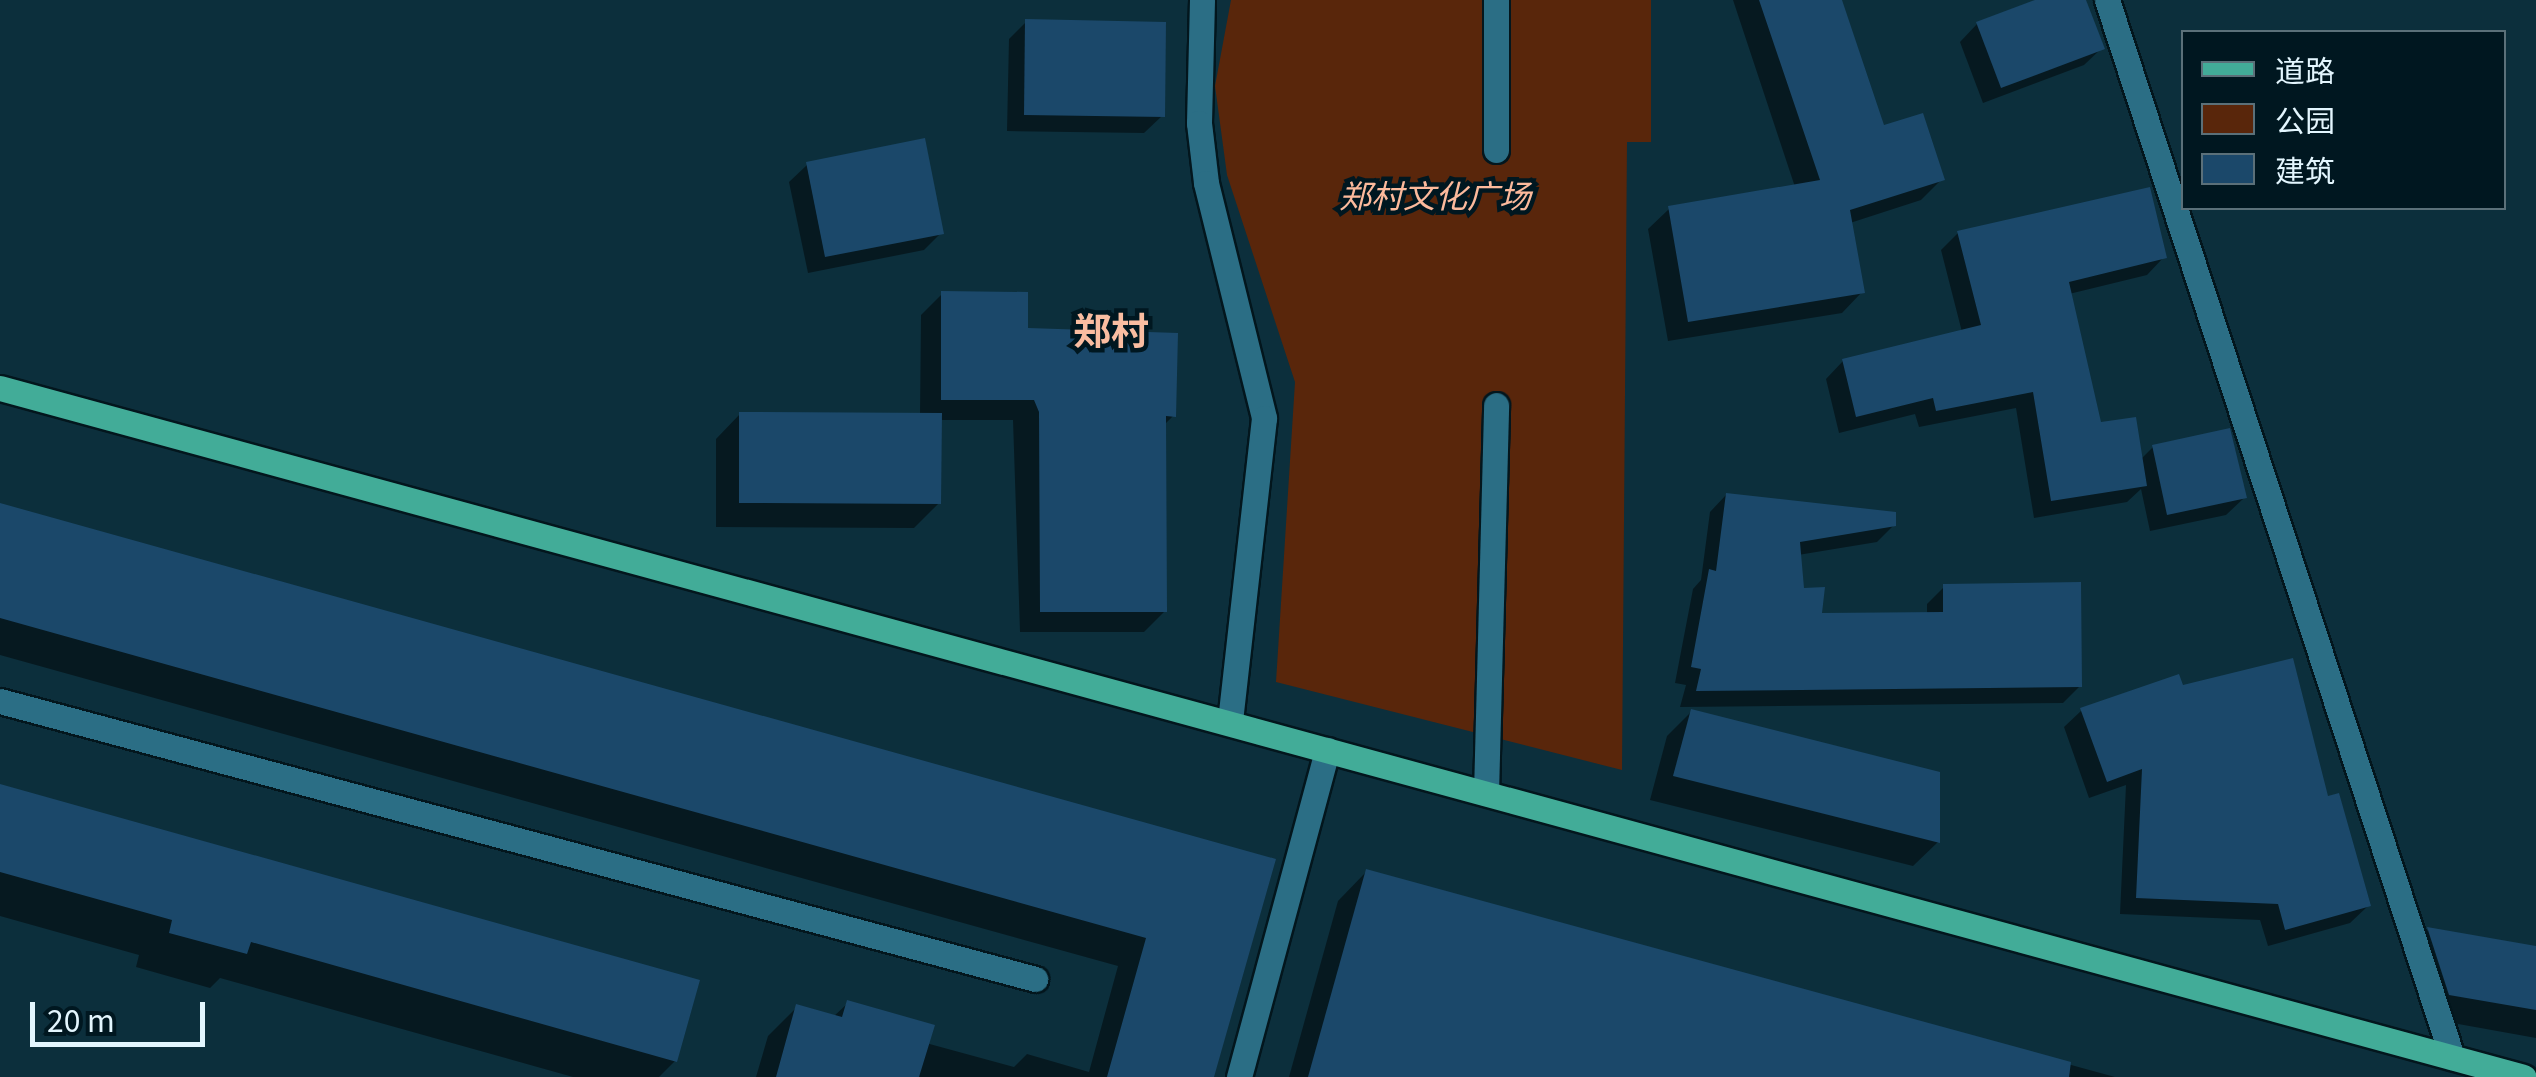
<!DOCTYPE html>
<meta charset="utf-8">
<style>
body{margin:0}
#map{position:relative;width:2536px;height:1077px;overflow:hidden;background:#0c2f3c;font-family:Georgia,"Noto Sans SC",serif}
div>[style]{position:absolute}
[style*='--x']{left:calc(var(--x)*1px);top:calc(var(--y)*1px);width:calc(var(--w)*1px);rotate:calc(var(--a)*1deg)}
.green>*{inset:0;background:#59260b}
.shadow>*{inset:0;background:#0007}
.building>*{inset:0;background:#1b486a}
.roads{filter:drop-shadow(2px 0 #03161d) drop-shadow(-2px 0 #03161d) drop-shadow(0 2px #03161d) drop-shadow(0 -2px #03161d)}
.minor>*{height:25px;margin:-12.5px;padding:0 12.5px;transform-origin:12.5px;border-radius:12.5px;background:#2b6e85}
.major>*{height:25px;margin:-12.5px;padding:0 12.5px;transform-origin:12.5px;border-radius:12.5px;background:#42ac98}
span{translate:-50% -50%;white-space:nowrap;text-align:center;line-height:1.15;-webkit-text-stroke:9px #001720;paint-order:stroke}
.park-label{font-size:32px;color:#fcba9c;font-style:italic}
.quarter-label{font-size:38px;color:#fabda1;font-weight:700}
.legend{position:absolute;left:2181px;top:30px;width:325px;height:180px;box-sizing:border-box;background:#001720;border:2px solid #5b7079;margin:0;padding:12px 18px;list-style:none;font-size:30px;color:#e3f6fe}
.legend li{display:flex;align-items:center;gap:20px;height:50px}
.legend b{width:50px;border:2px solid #5b7079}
.scale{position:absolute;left:30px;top:1002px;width:175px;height:45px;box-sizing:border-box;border:5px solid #e3f6fe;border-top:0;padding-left:12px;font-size:30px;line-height:35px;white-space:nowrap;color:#e3f6fe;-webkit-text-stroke:8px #001720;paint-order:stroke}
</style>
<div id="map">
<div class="green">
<div style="clip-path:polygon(1231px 0,1651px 0,1651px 142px,1627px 142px,1622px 770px,1276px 682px,1295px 382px,1227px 175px,1215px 86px)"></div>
</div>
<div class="shadow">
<div style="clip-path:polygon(1733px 0,1839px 0,1882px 128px,1942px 179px,1921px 200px,1850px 223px,1862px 292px,1842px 313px,1668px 341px,1648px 229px,1669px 209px,1795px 187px)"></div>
<div style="clip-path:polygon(2042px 0,2083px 0,2102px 48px,2084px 65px,1983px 103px,1960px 42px,1977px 24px)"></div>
<div style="clip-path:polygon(1026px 22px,1162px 116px,1144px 133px,1007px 131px,1009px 39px)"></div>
<div style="clip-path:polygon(807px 165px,941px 233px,924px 250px,808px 273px,789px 182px)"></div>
<div style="clip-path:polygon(1958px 233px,2164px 257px,2147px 275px,2069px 294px,2099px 425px,2141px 459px,2153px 447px,2244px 498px,2226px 515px,2150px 531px,2141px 489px,2127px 502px,2034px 518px,2016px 408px,1919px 427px,1915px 414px,1839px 433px,1826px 379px,1843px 361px,1962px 332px,1941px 250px)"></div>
<div style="clip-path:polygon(942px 294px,1025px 330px,1173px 416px,1164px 425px,1165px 611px,1144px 632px,1020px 632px,1013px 420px,940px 420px,939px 503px,914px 528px,716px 527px,716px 439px,740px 414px,920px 415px,921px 315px)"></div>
<div style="clip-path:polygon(1726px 495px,1894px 525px,1877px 542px,1798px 555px,1802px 590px,1819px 616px,1927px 615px,1927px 604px,1944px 587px,2080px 686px,2063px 703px,1680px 707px,1686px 685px,1675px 683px,1693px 589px,1701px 580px,1710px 512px)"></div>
<div style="clip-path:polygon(0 505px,1273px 860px,1212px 1077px,756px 1077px,768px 1036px,797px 1007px,833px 1017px,848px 1003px,926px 1043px,1014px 1067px,1027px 1054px,1089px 1072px,1118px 966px,0 655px)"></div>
<div style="clip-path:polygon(2181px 688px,2326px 799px,2368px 906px,2350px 923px,2268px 946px,2260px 920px,2120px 914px,2126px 785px,2089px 798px,2064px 727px,2082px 710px)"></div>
<div style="clip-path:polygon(1692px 711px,1938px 842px,1913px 866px,1650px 800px,1667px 736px)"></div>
<div style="clip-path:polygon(0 787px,675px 1061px,659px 1077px,573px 1077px,220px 978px,210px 988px,136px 967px,139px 955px,0 916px)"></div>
<div style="clip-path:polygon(1366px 872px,2115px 1077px,1289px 1077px,1338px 901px)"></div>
<div style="clip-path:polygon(2428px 930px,2536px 949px,2536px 1038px,2425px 1018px,2404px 954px)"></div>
</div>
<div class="building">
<div style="clip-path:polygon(1759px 0,1842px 0,1884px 125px,1923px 113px,1945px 180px,1850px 210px,1865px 293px,1688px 322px,1668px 206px,1820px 180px)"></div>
<div style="clip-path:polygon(2035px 0,2086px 0,2105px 49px,2001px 88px,1976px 22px)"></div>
<div style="clip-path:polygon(1025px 19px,1166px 22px,1165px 117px,1024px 115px)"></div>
<div style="clip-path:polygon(925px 138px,944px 234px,825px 257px,806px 162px)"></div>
<div style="clip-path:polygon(2150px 187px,2167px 258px,2069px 282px,2101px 422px,2136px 417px,2147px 486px,2051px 501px,2033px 392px,1936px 411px,1933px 398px,1856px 417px,1842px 359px,1981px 325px,1957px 231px)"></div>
<div style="clip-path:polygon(941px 291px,1028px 292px,1028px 328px,1178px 333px,1176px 417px,1166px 416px,1167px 612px,1040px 612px,1039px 412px,1034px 400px,941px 400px)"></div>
<div style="clip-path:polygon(739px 412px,942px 413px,941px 504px,739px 503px)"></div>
<div style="clip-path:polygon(2230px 428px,2247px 498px,2167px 515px,2152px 445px)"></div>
<div style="clip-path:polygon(1726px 493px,1896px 512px,1896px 526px,1800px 542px,1804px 588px,1825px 587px,1822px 613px,1943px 612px,1943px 584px,2081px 582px,2082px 687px,1696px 691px,1701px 669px,1691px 667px,1709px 569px,1716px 571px)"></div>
<div style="clip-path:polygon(0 503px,1276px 859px,1214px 1077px,1107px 1077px,1146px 938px,0 618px)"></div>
<div style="clip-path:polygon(2293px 658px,2328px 796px,2339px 793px,2371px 906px,2285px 930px,2278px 904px,2136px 898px,2142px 769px,2107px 782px,2080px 708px,2179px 674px,2183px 685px)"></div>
<div style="clip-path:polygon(1691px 709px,1940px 772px,1940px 843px,1673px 776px)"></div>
<div style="clip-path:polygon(0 784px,700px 980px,677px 1062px,251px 942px,247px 954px,169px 933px,172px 920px,0 872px)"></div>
<div style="clip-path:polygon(1366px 869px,2071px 1062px,2069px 1077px,1308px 1077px)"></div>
<div style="clip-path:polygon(2427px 927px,2536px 946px,2536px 1010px,2449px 995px)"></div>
<div style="clip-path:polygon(847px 1000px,935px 1025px,919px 1077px,776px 1077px,796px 1004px,842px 1017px)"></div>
</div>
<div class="roads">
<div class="minor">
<div style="--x:1202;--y:0;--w:123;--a:91.4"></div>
<div style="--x:1199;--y:123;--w:60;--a:83.3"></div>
<div style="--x:1206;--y:183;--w:242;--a:76.1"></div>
<div style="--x:1264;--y:418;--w:307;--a:96.4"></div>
<div style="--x:2107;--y:0;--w:1112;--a:71.92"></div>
<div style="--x:1496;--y:150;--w:150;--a:-90"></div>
<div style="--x:0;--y:701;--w:1072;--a:15.03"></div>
<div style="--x:1486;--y:793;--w:388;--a:-88.5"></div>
<div style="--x:1239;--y:1077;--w:339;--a:-74.9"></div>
</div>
<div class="major">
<div style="--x:0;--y:388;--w:2616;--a:15.27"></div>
</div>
</div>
<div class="park-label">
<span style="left:1435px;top:194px">郑村文化广场</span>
</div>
<div class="quarter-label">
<span style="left:1111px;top:329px">郑村</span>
</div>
<ul class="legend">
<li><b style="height:12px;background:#42ac98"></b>道路</li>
<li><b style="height:28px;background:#59260b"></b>公园</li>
<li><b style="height:28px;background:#1b486a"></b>建筑</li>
</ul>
<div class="scale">20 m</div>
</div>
